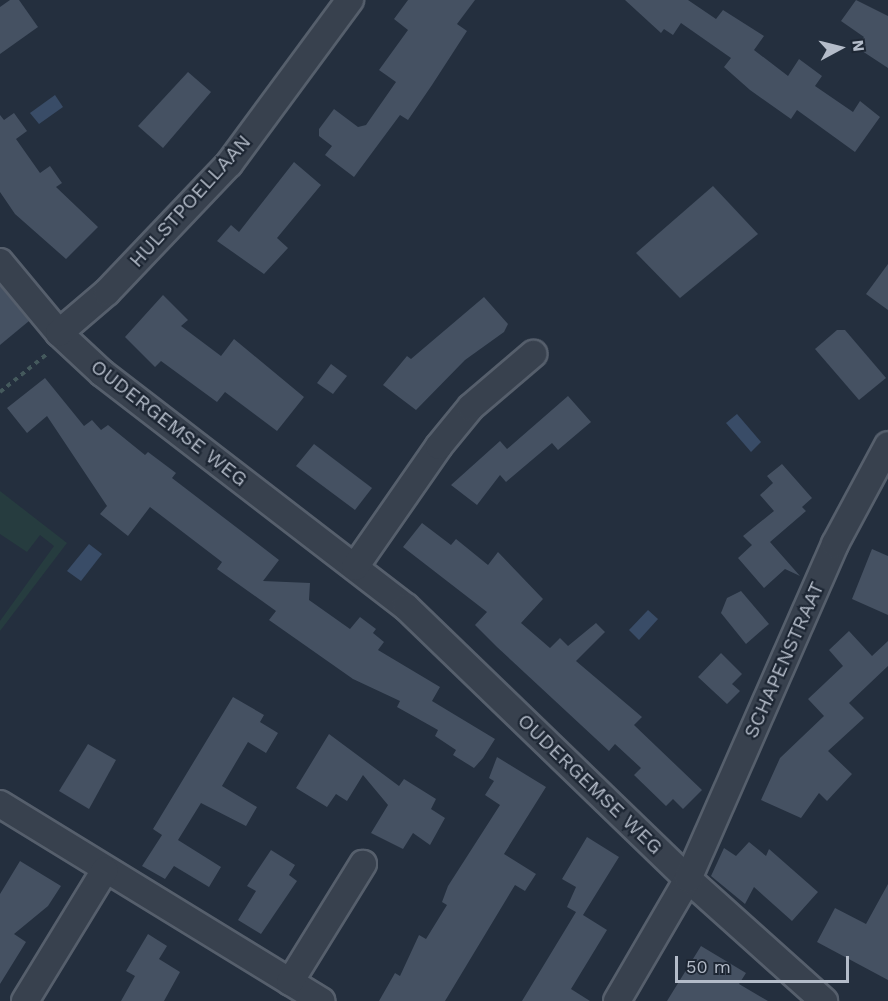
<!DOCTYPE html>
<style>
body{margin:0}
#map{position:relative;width:888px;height:1001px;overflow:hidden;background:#242f3e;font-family:"Work Sans",sans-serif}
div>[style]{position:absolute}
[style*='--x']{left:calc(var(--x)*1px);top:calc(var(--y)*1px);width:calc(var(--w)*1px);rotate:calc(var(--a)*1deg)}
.green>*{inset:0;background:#263c3f}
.water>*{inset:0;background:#394c67}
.building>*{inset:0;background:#455162}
.path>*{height:4px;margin-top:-2px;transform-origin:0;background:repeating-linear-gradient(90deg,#44595c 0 4.5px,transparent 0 9px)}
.roads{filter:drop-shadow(2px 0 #565f6c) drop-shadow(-2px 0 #565f6c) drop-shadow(0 2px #565f6c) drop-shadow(0 -2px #565f6c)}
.minor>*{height:26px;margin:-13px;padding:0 13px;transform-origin:13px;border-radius:13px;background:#38414e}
span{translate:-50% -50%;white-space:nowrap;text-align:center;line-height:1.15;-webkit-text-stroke:4.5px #1d2633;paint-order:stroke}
.street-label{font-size:20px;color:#b4bcc9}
.north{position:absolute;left:810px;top:18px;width:60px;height:60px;-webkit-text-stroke:4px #1d2633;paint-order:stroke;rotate:83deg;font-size:16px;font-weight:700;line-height:24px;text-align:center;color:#b4bcc9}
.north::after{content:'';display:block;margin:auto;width:21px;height:27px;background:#b4bcc9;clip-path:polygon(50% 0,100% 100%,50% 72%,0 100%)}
.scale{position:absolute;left:675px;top:956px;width:174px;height:27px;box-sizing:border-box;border:3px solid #b4bcc9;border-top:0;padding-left:8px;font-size:18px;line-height:21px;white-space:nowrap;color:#b4bcc9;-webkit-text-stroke:4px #1d2633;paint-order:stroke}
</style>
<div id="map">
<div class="green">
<div style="clip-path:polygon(0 491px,67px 543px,0 631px,0 621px,54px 546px,40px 535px,27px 552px,0 534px)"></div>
</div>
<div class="water">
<div style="clip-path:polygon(55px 95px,63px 107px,39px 124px,30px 113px)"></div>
<div style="clip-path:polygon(737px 414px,761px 442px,751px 452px,726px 423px)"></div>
<div style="clip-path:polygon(89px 544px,102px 554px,81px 581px,67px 571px)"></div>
<div style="clip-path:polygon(648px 610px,658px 619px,639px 640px,629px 630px)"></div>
</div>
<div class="building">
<div style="clip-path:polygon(10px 0,19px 0,38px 27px,0 54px,0 7px)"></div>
<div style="clip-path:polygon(408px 0,475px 0,457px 24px,467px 31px,432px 85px,408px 120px,400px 115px,354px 177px,325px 155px,332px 146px,319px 136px,319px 129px,334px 109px,358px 127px,366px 125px,396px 82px,379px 70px,408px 30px,394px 19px)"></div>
<div style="clip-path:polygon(625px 0,688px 0,716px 19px,723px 10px,764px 36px,754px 50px,788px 76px,799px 59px,822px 76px,815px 86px,853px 112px,860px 101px,880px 117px,855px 152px,797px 110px,791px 119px,750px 90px,724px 67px,731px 58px,681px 23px,673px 35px,664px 29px,661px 33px)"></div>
<div style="clip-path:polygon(856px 0,888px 16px,888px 68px,856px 47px,864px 37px,841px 21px)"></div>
<div style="clip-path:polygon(188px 72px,211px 92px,163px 148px,138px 126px)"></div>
<div style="clip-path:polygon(14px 113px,27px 131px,16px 139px,40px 173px,50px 166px,62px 183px,56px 187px,98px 227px,66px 259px,15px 214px,0 192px,0 115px,4px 120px)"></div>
<div style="clip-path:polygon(294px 162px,321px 185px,277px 238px,288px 248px,264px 274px,217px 241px,231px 225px,239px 232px)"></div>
<div style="clip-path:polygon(713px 186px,758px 234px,680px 298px,636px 253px)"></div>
<div style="clip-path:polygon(888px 264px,888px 310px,866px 294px)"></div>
<div style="clip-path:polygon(0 286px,29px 321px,0 345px)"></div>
<div style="clip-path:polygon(163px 295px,188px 320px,181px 326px,221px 356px,234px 339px,304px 397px,277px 431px,225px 392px,217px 402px,161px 361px,155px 367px,125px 337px)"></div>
<div style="clip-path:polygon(484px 297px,508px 324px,504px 332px,465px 360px,416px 410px,383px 385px,407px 356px,411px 359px)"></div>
<div style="clip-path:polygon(837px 330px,845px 330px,886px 378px,859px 400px,815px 349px)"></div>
<div style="clip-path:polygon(331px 364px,347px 376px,333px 394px,317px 383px)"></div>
<div style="clip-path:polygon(45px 378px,84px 426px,92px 420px,101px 430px,108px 425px,145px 455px,148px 452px,176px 473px,172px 478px,279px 560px,263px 581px,310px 583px,309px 600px,350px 629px,360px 617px,376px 629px,373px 633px,384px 642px,378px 650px,440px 687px,432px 701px,495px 739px,483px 758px,474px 768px,453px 755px,456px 750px,435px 736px,438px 730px,397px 707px,400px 701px,353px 679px,269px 620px,276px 611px,217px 569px,222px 562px,150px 507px,128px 536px,100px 514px,107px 506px,47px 416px,27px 433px,7px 408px)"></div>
<div style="clip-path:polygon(568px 396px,591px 422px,558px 450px,552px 443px,506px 482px,500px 475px,477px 505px,451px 485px,500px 441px,507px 449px)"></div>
<div style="clip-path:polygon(314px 444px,372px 488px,355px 510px,296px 466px)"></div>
<div style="clip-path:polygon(782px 464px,812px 498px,802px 507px,806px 511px,770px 542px,800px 576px,785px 569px,764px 588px,738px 558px,752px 545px,743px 536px,774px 511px,760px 495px,773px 483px,767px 476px)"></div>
<div style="clip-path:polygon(422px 523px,451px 545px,456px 539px,488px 565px,498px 552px,543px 599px,521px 623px,550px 648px,560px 638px,568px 646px,596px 623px,605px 632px,576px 661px,642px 717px,634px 725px,702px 790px,683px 809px,673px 799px,666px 806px,634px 775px,641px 768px,615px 744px,609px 751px,497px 647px,475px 625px,487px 612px,403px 547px)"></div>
<div style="clip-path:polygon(872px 549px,888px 556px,888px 615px,852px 599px)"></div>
<div style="clip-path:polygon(741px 591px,769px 624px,746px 644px,721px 613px,727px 598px)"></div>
<div style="clip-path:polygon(849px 631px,872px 656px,888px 641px,888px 666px,849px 703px,864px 718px,828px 751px,852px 774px,827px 801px,819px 793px,801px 818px,761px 800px,780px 758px,824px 716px,808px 699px,843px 666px,829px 650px)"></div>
<div style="clip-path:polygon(721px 653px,742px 674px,732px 684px,740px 691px,727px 704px,698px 677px)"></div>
<div style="clip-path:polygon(233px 697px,264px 715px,260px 722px,278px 733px,266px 753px,248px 742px,222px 786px,257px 807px,246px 826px,201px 803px,178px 840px,221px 867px,209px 887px,174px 866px,165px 879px,142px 866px,162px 835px,153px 829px)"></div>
<div style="clip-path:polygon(329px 734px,399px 786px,404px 779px,436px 799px,431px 809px,445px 818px,430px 845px,413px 833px,403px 849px,371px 833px,388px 805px,363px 775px,347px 801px,336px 794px,327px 807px,296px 788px)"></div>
<div style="clip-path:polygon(88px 744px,116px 760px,89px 809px,59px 791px)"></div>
<div style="clip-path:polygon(497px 757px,546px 787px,504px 854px,536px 874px,525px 891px,515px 885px,445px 1001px,379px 1001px,395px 973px,400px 976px,419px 935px,426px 939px,447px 905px,442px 902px,448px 886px,500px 805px,485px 795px,494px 781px,489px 778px)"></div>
<div style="clip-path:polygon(587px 837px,619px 857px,583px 915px,607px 930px,571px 989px,590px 1001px,522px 1001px,576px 912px,567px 907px,576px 887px,562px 879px)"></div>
<div style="clip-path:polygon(749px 842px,766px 856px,769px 849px,818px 892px,792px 921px,754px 887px,745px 904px,711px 876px,724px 848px,736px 856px)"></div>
<div style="clip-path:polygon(271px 850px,295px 865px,289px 875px,297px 881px,261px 934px,238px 920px,256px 891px,247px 886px)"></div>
<div style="clip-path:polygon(20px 861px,61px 886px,48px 906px,14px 934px,26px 942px,0 984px,0 894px)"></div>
<div style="clip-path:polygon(888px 884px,888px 980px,817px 942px,835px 908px,866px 924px)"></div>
<div style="clip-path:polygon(148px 934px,167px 946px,159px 959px,180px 972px,164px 1001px,121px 1001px,135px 976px,126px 971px)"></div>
<div style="clip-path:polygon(701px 946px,746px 973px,739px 984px,768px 1001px,667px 1001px)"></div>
</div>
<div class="path">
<div style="--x:0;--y:392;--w:60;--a:-39"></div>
</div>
<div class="roads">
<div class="minor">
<div style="--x:0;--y:262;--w:92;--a:50.3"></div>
<div style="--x:59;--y:333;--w:59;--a:42.9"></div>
<div style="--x:102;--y:373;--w:384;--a:37.6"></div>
<div style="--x:406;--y:607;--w:392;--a:44"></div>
<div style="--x:688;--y:879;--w:183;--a:41.9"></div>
<div style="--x:59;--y:333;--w:63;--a:-40.5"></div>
<div style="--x:107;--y:292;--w:177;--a:-46.4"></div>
<div style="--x:229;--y:164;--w:204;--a:-53.6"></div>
<div style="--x:355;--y:567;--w:147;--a:-55.2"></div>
<div style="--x:439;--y:446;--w:50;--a:-50.6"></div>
<div style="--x:471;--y:407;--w:82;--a:-40.5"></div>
<div style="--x:0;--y:804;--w:377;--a:31.5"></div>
<div style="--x:290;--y:982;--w:139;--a:-58.3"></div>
<div style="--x:25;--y:1001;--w:153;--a:-58.6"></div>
<div style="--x:617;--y:1001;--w:141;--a:-59.8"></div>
<div style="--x:688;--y:879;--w:366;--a:-66.3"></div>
<div style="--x:835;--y:544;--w:112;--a:-61.8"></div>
</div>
</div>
<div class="street-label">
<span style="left:190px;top:201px;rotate:-48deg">HULSTPOELLAAN</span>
<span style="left:169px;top:423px;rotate:38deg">OUDERGEMSE WEG</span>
<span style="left:784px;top:660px;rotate:-66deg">SCHAPENSTRAAT</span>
<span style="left:590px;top:784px;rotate:44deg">OUDERGEMSE WEG</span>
</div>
<div class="north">N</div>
<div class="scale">50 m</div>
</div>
